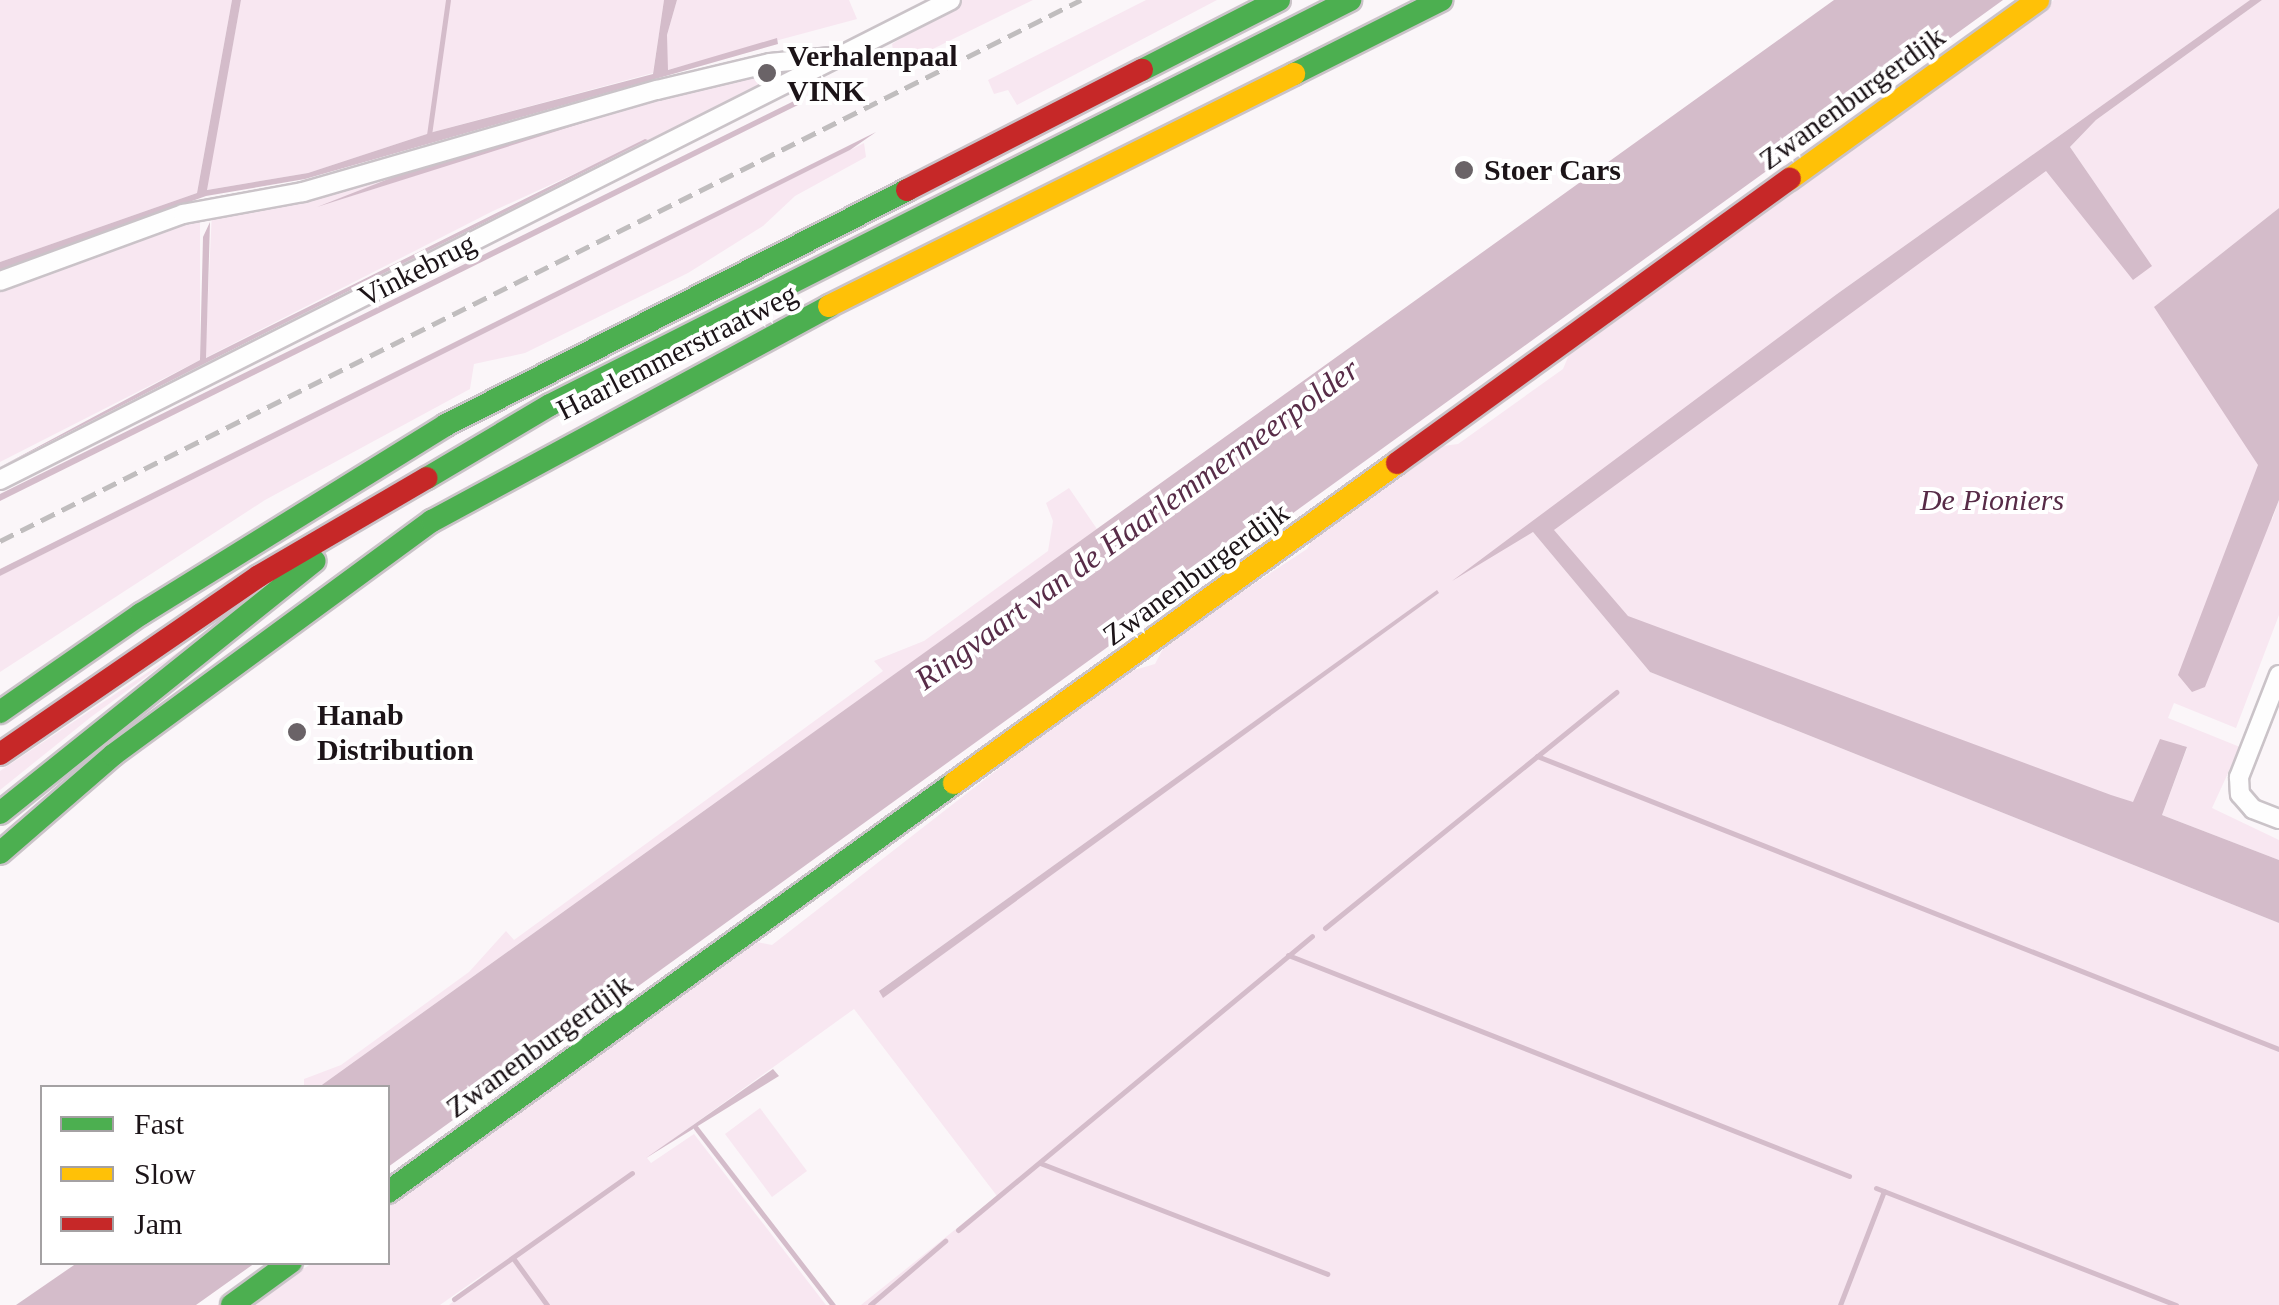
<!DOCTYPE html>
<style>
body{margin:0}
#map{position:relative;width:2279px;height:1305px;overflow:hidden;background:#fbf6f9;font-family:"Times New Roman",serif}
div>[style]{position:absolute}
[style*='--x']{left:calc(var(--x)*1px);top:calc(var(--y)*1px);width:calc(var(--w)*1px);rotate:calc(var(--a)*1deg)}
.green>*{inset:0;background:#f8e7f1}
.water>*{inset:0;background:#d4bcca}
.stream>*{height:5px;margin:-2.5px;padding:0 2.5px;transform-origin:2.5px;border-radius:2.5px;background:#d4bcca}
.roads{filter:drop-shadow(2px 0 #cac3c8) drop-shadow(-2px 0 #cac3c8) drop-shadow(0 2px #cac3c8) drop-shadow(0 -2px #cac3c8)}
.street>*{height:18px;margin:-9px;padding:0 9px;transform-origin:9px;border-radius:9px;background:#fefefe}
.fast>*{height:22px;margin:-11px;padding:0 11px;transform-origin:11px;border-radius:11px;background:#4caf50}
.slow>*{height:22px;margin:-11px;padding:0 11px;transform-origin:11px;border-radius:11px;background:#ffc107}
.jam>*{height:22px;margin:-11px;padding:0 11px;transform-origin:11px;border-radius:11px;background:#c62828}
.rail>*{height:5px;margin-top:-2.5px;transform-origin:0;background:repeating-linear-gradient(90deg,#c0bdbe 0 15px,transparent 0 23px)}
.dots>*{width:28px;height:28px;translate:-50% -50%;box-sizing:border-box;border:5px solid #fff;border-radius:50%}
span{translate:-50% -50%;white-space:nowrap;text-align:center;line-height:1.15;-webkit-text-stroke:8px #fff;paint-order:stroke}
.poi-label{font-size:30px;color:#1c1418;font-weight:700}
.left{translate:0 -50%;text-align:left}
.street-label{font-size:30px;color:#1c1418}
.park-label{font-size:30px;color:#572b47;font-style:italic}
.water-label{font-size:32px;color:#582c48;font-style:italic}
.legend{position:absolute;left:40px;top:1085px;width:350px;height:180px;box-sizing:border-box;background:#fff;border:2px solid #a4a1a3;margin:0;padding:12px 18px;list-style:none;font-size:30px;color:#1c1418}
.legend li{display:flex;align-items:center;gap:20px;height:50px}
.legend b{width:50px;border:2px solid #a4a1a3}
</style>
<div id="map">
<div class="green">
<div style="clip-path:polygon(0 0,232px 0,197px 193px,0 262px)"></div>
<div style="clip-path:polygon(241px 0,664px 0,653px 73px,433px 132px,308px 173px,206px 190px)"></div>
<div style="clip-path:polygon(677px 0,849px 0,857px 19px,667px 70px,667px 35px)"></div>
<div style="clip-path:polygon(960px 0,1033px 0,896px 67px,892px 44px)"></div>
<div style="clip-path:polygon(1146px 0,1217px 0,1017px 105px,1008px 90px,994px 94px,988px 80px)"></div>
<div style="clip-path:polygon(evenodd,2054px 0,2250px 0,1837px 294px,1522px 536px,1533px 532px,1650px 672px,2279px 923px,2279px 1305px,861px 1305px,997px 1196px,854px 1009px,647px 1158px,651px 1163px,694px 1134px,826px 1305px,449px 1305px,491px 1269px,440px 1305px,251px 1305px,312px 1263px,388px 1262px,388px 1208px,757px 942px,772px 945px,1120px 674px,1155px 664px,1167px 641px,1307px 549px,1315px 535px,1435px 447px,1458px 444px,1563px 369px,1571px 350px,2054px 0,1436px 591px,1437px 591px,883px 997px,880px 990px,1436px 591px)"></div>
<div style="clip-path:polygon(2262px 0,2279px 0,2279px 208px,2158px 304px,2271px 457px,2272px 520px,2279px 500px,2279px 615px,2236px 728px,2174px 703px,2168px 718px,2240px 747px,2212px 808px,2279px 840px,2279px 860px,2162px 815px,2187px 748px,2182px 745px,2133px 808px,1620px 624px,1543px 529px,2050px 158px,2138px 276px,2151px 265px,2070px 147px,2096px 120px)"></div>
<div style="clip-path:polygon(765px 74px,768px 81px,757px 90px,493px 211px,205px 358px,212px 212px,578px 119px,317px 207px,631px 106px)"></div>
<div style="clip-path:polygon(864px 143px,866px 157px,795px 196px,763px 226px,688px 273px,525px 353px,474px 364px,470px 389px,265px 500px,0 672px,0 576px)"></div>
<div style="clip-path:polygon(200px 218px,200px 360px,0 462px,0 292px)"></div>
<div style="clip-path:polygon(1069px 488px,1097px 529px,319px 1087px,304px 1087px,304px 1079px,341px 1065px,469px 972px,506px 931px,514px 940px,883px 671px,874px 661px,924px 641px,1048px 551px,1053px 521px,1046px 503px)"></div>
<div style="clip-path:polygon(202px 636px,91px 717px,0 790px,0 771px)"></div>
<div style="clip-path:polygon(760px 1108px,807px 1171px,772px 1197px,725px 1134px)"></div>
</div>
<div class="water">
<div style="clip-path:polygon(232px 0,241px 0,207px 190px,308px 173px,433px 132px,653px 74px,664px 0,677px 0,667px 35px,668px 70px,777px 38px,778px 44px,305px 179px,206px 196px,0 270px,0 262px,197px 193px)"></div>
<div style="clip-path:polygon(1834px 0,2003px 0,388px 1167px,388px 1088px,319px 1087px)"></div>
<div style="clip-path:polygon(2250px 0,2262px 0,2096px 120px,2070px 147px,2152px 266px,2133px 280px,2046px 171px,1554px 530px,1628px 616px,2111px 795px,2133px 802px,2160px 739px,2187px 747px,2162px 815px,2279px 860px,2279px 923px,1650px 672px,1533px 532px,1452px 581px,1837px 294px)"></div>
<div style="clip-path:polygon(796px 100px,800px 104px,0 501px,0 494px)"></div>
<div style="clip-path:polygon(578px 119px,595px 119px,317px 207px,396px 176px)"></div>
<div style="clip-path:polygon(876px 132px,850px 150px,0 576px,0 569px)"></div>
<div style="clip-path:polygon(645px 139px,648px 140px,0 467px,200px 360px,203px 237px,210px 222px,206px 358px)"></div>
<div style="clip-path:polygon(2279px 208px,2279px 500px,2205px 687px,2192px 692px,2178px 675px,2258px 465px,2154px 307px)"></div>
<div style="clip-path:polygon(1437px 590px,1439px 593px,883px 998px,879px 991px)"></div>
<div style="clip-path:polygon(773px 1069px,779px 1076px,646px 1158px)"></div>
<div style="clip-path:polygon(77px 1263px,77px 1262px,255px 1263px,196px 1305px,16px 1305px)"></div>
</div>
<div class="stream">
<div style="--x:429;--y:135;--w:136;--a:-82"></div>
<div style="--x:1537;--y:756;--w:798;--a:21.55"></div>
<div style="--x:1325;--y:928;--w:375;--a:-39"></div>
<div style="--x:1288;--y:955;--w:603;--a:21.5"></div>
<div style="--x:696;--y:1128;--w:224;--a:52.3"></div>
<div style="--x:1040;--y:1163;--w:308;--a:21.1"></div>
<div style="--x:1876;--y:1188;--w:322;--a:21.3"></div>
<div style="--x:958;--y:1230;--w:460;--a:-39.7"></div>
<div style="--x:513;--y:1258;--w:58;--a:54.1"></div>
<div style="--x:454;--y:1299;--w:218;--a:-35.3"></div>
<div style="--x:870;--y:1305;--w:99;--a:-40.5"></div>
<div style="--x:1840;--y:1305;--w:122;--a:-68.9"></div>
</div>
<div class="roads">
<div class="street">
<div style="--x:0;--y:281;--w:195;--a:-20.1"></div>
<div style="--x:183;--y:214;--w:122;--a:-10.4"></div>
<div style="--x:303;--y:192;--w:368;--a:-16.1"></div>
<div style="--x:657;--y:90;--w:116;--a:-13.4"></div>
<div style="--x:770;--y:63;--w:61;--a:-5.6"></div>
<div style="--x:0;--y:480;--w:1065;--a:-26.78"></div>
<div style="--x:2279;--y:675;--w:110;--a:111.4"></div>
<div style="--x:2239;--y:777;--w:17;--a:87"></div>
<div style="--x:2240;--y:794;--w:20;--a:49"></div>
<div style="--x:2253;--y:809;--w:28;--a:21"></div>
</div>
<div class="fast">
<div style="--x:1142;--y:70;--w:154;--a:-27.1"></div>
<div style="--x:1294;--y:74;--w:165;--a:-26.7"></div>
<div style="--x:427;--y:478;--w:143;--a:-30.7"></div>
<div style="--x:550;--y:405;--w:897;--a:-26.85"></div>
<div style="--x:0;--y:712;--w:172;--a:-34.8"></div>
<div style="--x:141;--y:614;--w:359;--a:-31.8"></div>
<div style="--x:446;--y:425;--w:517;--a:-27.01"></div>
<div style="--x:0;--y:813;--w:403;--a:-38.7"></div>
<div style="--x:0;--y:853;--w:150;--a:-40.9"></div>
<div style="--x:113;--y:755;--w:396;--a:-36.3"></div>
<div style="--x:432;--y:521;--w:451;--a:-28.4"></div>
<div style="--x:388;--y:1192;--w:698;--a:-35.85"></div>
<div style="--x:232;--y:1305;--w:73;--a:-36.1"></div>
</div>
<div class="slow">
<div style="--x:1790;--y:179;--w:306;--a:-35.8"></div>
<div style="--x:829;--y:306;--w:520;--a:-26.52"></div>
<div style="--x:954;--y:783;--w:546;--a:-35.84"></div>
</div>
<div class="jam">
<div style="--x:907;--y:190;--w:264;--a:-27.1"></div>
<div style="--x:1397;--y:463;--w:485;--a:-35.9"></div>
<div style="--x:0;--y:754;--w:314;--a:-34.5"></div>
<div style="--x:259;--y:576;--w:194;--a:-30.3"></div>
</div>
</div>
<div class="rail">
<div style="--x:0;--y:541;--w:1209;--a:-26.59"></div>
</div>
<div class="dots">
<div style="left:767px;top:73px;background:#6a6367"></div>
<div style="left:1464px;top:170px;background:#6a6367"></div>
<div style="left:297px;top:732px;background:#6a6367"></div>
</div>
<div class="poi-label">
<span class="left" style="left:787px;top:73px">Verhalenpaal<br>VINK</span>
<span class="left" style="left:1484px;top:170px">Stoer Cars</span>
<span class="left" style="left:317px;top:732px">Hanab<br>Distribution</span>
</div>
<div class="street-label">
<span style="left:1852px;top:98px;rotate:-36deg">Zwanenburgerdijk</span>
<span style="left:417px;top:270px;rotate:-27deg">Vinkebrug</span>
<span style="left:677px;top:352px;rotate:-27deg">Haarlemmerstraatweg</span>
<span style="left:1196px;top:574px;rotate:-36deg">Zwanenburgerdijk</span>
<span style="left:539px;top:1046px;rotate:-36deg">Zwanenburgerdijk</span>
</div>
<div class="park-label">
<span style="left:1992px;top:500px">De Pioniers</span>
</div>
<div class="water-label">
<span style="left:1137px;top:524px;rotate:-36deg">Ringvaart van de Haarlemmermeerpolder</span>
</div>
<ul class="legend">
<li><b style="height:12px;background:#4caf50"></b>Fast</li>
<li><b style="height:12px;background:#ffc107"></b>Slow</li>
<li><b style="height:12px;background:#c62828"></b>Jam</li>
</ul>
</div>
